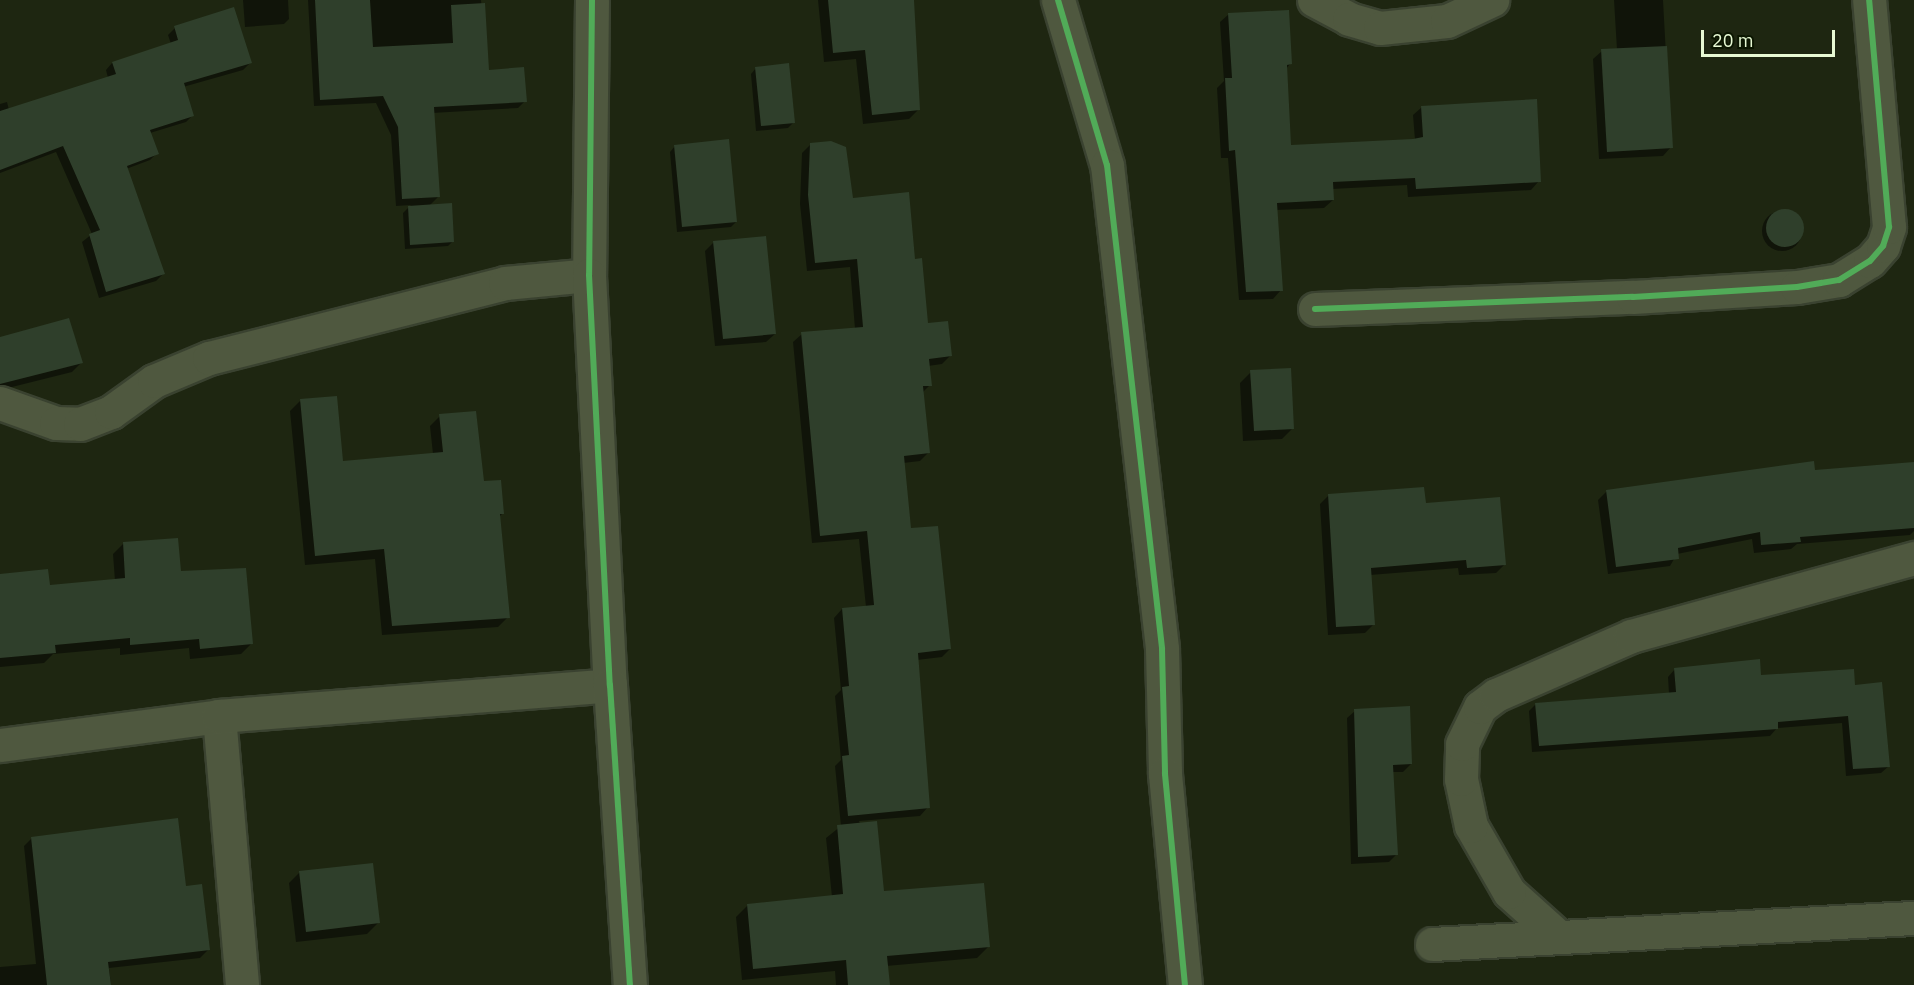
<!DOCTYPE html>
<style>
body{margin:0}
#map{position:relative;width:1914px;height:985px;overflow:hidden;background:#1e2611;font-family:"IBM Plex Sans",sans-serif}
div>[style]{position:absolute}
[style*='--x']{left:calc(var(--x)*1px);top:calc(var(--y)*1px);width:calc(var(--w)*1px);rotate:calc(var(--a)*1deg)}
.shadow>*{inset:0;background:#0007}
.round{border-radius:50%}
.building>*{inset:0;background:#2f3f2b}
.roads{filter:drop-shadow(2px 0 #3a4230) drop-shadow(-2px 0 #3a4230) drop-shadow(0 2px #3a4230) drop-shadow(0 -2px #3a4230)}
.street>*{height:33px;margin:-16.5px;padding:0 16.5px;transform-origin:16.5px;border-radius:16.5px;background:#4f583f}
.secondary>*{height:33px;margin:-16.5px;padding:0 16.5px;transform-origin:16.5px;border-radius:16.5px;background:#4f583f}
.cycleway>*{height:6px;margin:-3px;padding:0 3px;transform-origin:3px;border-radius:3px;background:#51ab58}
span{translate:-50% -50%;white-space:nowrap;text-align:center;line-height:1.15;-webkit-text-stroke:4.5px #0b1600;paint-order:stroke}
.scale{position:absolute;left:1701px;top:30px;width:134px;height:27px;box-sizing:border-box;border:3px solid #e7f9d3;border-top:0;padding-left:8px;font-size:18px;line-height:21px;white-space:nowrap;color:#e7f9d3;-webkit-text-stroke:4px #0b1600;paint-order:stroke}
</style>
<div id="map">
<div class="shadow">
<div style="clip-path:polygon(243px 0,288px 0,289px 19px,284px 24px,245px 27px)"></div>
<div style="clip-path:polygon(308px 0,481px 0,488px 71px,525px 101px,518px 108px,432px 113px,438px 197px,429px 206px,453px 241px,448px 246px,405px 249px,403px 213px,411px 205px,396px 206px,391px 135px,376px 103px,314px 106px)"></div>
<div style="clip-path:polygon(818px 0,912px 0,918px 110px,909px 119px,863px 124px,856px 59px,824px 62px)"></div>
<div style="clip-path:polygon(1614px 0,1663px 0,1671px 147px,1663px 156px,1599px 159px,1593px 59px,1602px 51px,1617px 50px)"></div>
<div style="clip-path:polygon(1229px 14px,1290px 64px,1286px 69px,1290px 146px,1415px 140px,1413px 115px,1422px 107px,1539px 181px,1531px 190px,1408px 197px,1407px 185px,1332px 189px,1333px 200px,1324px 208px,1276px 210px,1281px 290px,1273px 299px,1239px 300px,1228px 158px,1221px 158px,1217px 88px,1224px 81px,1220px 22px)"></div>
<div style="clip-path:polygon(175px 28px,250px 63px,243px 70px,183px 87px,193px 115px,186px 122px,150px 133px,157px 153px,150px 160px,126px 169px,163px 274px,156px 281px,99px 298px,82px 242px,92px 234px,56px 152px,0 173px,0 104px,7px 102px,9px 110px,108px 78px,106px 70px,112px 63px,171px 44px,168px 35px)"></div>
<div style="clip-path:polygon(756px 68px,794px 122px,788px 128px,756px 131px,751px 74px)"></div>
<div style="clip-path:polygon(810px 145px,852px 199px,914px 261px,927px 324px,950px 356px,942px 364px,928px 366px,930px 385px,922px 393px,928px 453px,920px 461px,903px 463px,910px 530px,950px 649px,942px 657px,917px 660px,928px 807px,920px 816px,859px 821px,883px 892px,988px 947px,977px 958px,886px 966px,887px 985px,836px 985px,835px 971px,742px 980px,736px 917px,748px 905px,832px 897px,826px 838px,841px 826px,835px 766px,841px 760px,835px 696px,841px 690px,834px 618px,842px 609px,866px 607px,859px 539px,812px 543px,793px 342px,802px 334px,855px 329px,850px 267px,807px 271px,800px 204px,802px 153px)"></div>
<div style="clip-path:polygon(675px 146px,736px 222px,731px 227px,677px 232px,670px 152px)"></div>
<div class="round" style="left:1762px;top:211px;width:40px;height:40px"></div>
<div style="clip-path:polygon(714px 242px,775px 334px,766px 342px,715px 346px,705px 251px)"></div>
<div style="clip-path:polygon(0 338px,81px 363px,72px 372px,0 390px)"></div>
<div style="clip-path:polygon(1251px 372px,1293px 428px,1282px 439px,1243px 441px,1240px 383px)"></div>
<div style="clip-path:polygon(300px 401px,342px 463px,433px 454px,430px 426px,440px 416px,503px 513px,499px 517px,508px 617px,498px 627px,382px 635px,375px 559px,305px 565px,290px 411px)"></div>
<div style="clip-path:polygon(1812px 463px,1814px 472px,1914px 464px,1914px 531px,1910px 535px,1797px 544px,1791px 549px,1754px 553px,1752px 539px,1677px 554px,1670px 566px,1608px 574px,1598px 500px,1606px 492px)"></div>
<div style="clip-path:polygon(1329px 495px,1424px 504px,1505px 564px,1496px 573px,1459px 575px,1458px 568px,1370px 575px,1373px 625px,1365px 633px,1328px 635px,1320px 504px)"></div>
<div style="clip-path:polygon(123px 544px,180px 572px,251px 644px,241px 654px,190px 659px,189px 648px,120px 655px,120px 648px,53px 654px,44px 663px,0 667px,0 575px,48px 587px,115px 581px,113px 554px)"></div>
<div style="clip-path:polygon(1758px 661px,1759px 677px,1853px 686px,1889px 766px,1881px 773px,1846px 776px,1842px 723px,1777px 728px,1770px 736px,1532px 752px,1529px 711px,1536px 704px,1669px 694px,1668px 677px,1675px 669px)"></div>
<div style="clip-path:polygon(1355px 711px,1411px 764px,1403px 772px,1392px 772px,1397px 854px,1389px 862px,1351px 864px,1347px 718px)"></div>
<div style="clip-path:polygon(32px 838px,184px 887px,208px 950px,200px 958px,109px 968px,111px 985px,0 985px,0 967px,36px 964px,24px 846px)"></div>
<div style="clip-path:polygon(300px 872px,378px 923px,367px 934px,296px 942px,289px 883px)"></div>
</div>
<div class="building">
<div style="clip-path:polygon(315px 0,370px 0,373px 47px,453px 43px,451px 5px,485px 3px,489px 70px,524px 67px,527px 102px,434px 107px,440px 197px,402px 199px,398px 127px,383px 96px,320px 100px)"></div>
<div style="clip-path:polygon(828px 0,914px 0,920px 110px,872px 115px,865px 50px,833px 53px)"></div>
<div style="clip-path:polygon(234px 7px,252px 63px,184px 83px,194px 116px,150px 130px,159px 154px,127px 166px,165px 274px,106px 292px,89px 234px,100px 230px,63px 146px,0 170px,0 111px,116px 74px,112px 62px,178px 40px,174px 26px)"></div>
<div style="clip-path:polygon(1289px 10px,1292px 64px,1287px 65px,1291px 145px,1413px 139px,1423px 137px,1421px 106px,1537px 99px,1541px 182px,1416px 189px,1415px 178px,1333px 182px,1334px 200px,1277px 203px,1283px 291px,1246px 292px,1235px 150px,1229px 151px,1225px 78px,1232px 78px,1228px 13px)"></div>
<div style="clip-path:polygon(1667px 46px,1673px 148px,1607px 152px,1601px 49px)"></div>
<div style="clip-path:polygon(789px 63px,795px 123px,761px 126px,755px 67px)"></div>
<div style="clip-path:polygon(729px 139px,737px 222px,682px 227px,674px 145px)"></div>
<div style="clip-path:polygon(831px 141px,846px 147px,853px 198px,909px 192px,915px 259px,922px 258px,928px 323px,948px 321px,952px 356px,929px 359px,932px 386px,923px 386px,930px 453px,904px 456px,911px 528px,938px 526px,951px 649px,918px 653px,930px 808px,848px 816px,842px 756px,849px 755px,842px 687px,849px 686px,842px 608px,874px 605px,867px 531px,820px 536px,801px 332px,863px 327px,857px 259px,815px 263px,808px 195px,810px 143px)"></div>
<div style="clip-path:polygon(452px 203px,454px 242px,410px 245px,408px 206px)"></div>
<div class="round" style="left:1766px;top:209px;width:38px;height:38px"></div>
<div style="clip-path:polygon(766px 236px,776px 334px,723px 339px,713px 241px)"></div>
<div style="clip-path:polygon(69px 318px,83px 363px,0 384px,0 337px)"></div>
<div style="clip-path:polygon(1291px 368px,1294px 429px,1254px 431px,1250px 370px)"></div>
<div style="clip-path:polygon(337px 396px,343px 461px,443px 452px,439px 414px,476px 411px,484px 481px,501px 480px,504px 514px,500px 514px,510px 618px,392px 626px,384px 549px,315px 556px,300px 399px)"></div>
<div style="clip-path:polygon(1814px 461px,1815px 470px,1914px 462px,1914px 528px,1800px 537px,1801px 542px,1761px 545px,1760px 532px,1678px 548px,1679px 559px,1616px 567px,1606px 490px)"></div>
<div style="clip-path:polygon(1424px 487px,1426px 503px,1500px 497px,1506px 565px,1467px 568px,1466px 560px,1371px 568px,1375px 625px,1336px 627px,1328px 494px)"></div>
<div style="clip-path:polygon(178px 538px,181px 571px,246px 568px,253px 644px,200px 649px,199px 639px,130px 645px,130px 638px,55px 645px,56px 653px,0 658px,0 574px,48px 569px,50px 585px,125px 578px,123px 542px)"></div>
<div style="clip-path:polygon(1760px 659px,1761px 675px,1854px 669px,1855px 685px,1882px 682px,1890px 767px,1853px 769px,1848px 716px,1778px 722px,1778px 729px,1539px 746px,1535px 703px,1676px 692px,1674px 668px)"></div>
<div style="clip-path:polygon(1410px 706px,1412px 764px,1393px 765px,1398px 855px,1358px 857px,1354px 709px)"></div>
<div style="clip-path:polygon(178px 818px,186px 886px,202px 884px,210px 950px,108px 962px,111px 985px,47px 985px,31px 837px)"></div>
<div style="clip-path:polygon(877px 821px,884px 891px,984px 883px,990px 947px,887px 956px,890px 985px,848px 985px,846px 960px,753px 969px,747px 904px,843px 894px,837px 825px)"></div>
<div style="clip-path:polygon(373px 863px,380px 923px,306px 932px,299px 871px)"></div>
</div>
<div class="roads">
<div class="street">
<div style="--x:1058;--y:0;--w:172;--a:73.5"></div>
<div style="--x:1107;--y:165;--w:487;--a:83.5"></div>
<div style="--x:1162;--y:649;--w:125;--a:88.6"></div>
<div style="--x:1165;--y:774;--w:212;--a:84.6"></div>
<div style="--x:1314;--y:0;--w:40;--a:28"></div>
<div style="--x:1349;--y:19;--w:32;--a:16"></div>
<div style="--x:1380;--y:28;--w:67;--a:-6"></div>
<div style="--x:1447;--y:21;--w:50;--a:-25"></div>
<div style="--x:1315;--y:309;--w:318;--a:-2.2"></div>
<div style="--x:1633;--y:297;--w:164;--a:-3.5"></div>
<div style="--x:1797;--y:287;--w:43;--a:-9.5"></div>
<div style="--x:1839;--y:280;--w:36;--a:-32"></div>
<div style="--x:1870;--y:261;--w:20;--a:-49"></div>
<div style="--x:1883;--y:246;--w:20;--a:-72"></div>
<div style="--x:1889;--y:227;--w:228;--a:-95"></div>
<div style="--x:0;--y:403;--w:59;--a:19.7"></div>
<div style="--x:56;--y:423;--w:24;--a:2"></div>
<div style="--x:80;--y:424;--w:33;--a:-21"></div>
<div style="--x:111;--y:412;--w:53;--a:-35.8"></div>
<div style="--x:154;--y:381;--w:60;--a:-22.7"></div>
<div style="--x:209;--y:358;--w:305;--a:-14.2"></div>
<div style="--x:505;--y:283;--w:84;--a:-5.4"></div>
<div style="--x:219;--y:716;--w:270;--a:85.1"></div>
<div style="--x:0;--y:745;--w:221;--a:-7.5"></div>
<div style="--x:219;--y:716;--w:392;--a:-4.5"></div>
<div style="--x:1559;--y:937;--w:67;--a:-138"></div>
<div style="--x:1509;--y:892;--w:76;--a:-119.9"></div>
<div style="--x:1471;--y:826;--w:48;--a:-102"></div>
<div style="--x:1461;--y:779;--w:35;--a:-88"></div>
<div style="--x:1462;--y:744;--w:41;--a:-64.1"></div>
<div style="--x:1480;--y:707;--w:20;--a:-37"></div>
<div style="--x:1496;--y:695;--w:147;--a:-23.6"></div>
<div style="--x:1631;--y:636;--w:294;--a:-15.4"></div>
<div style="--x:1432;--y:944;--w:483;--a:-3.1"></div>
</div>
<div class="secondary">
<div style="--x:592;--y:0;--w:275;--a:90.6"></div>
<div style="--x:589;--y:275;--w:411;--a:87.1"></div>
<div style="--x:610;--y:685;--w:301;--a:86.2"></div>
</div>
</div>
<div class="cycleway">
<div style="--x:592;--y:0;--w:275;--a:90.6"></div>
<div style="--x:589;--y:275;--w:411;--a:87.1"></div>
<div style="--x:610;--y:685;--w:301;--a:86.2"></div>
<div style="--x:1058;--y:0;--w:172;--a:73.5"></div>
<div style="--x:1107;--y:165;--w:487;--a:83.5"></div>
<div style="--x:1162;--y:649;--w:125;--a:88.6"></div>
<div style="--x:1165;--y:774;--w:212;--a:84.6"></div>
<div style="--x:1315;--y:309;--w:318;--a:-2.2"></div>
<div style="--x:1633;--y:297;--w:164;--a:-3.5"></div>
<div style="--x:1797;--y:287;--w:43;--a:-9.5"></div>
<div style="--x:1839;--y:280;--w:36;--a:-32"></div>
<div style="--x:1870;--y:261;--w:20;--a:-49"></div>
<div style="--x:1883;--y:246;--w:20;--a:-72"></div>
<div style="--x:1889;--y:227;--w:228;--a:-95"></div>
</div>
<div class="scale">20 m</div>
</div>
